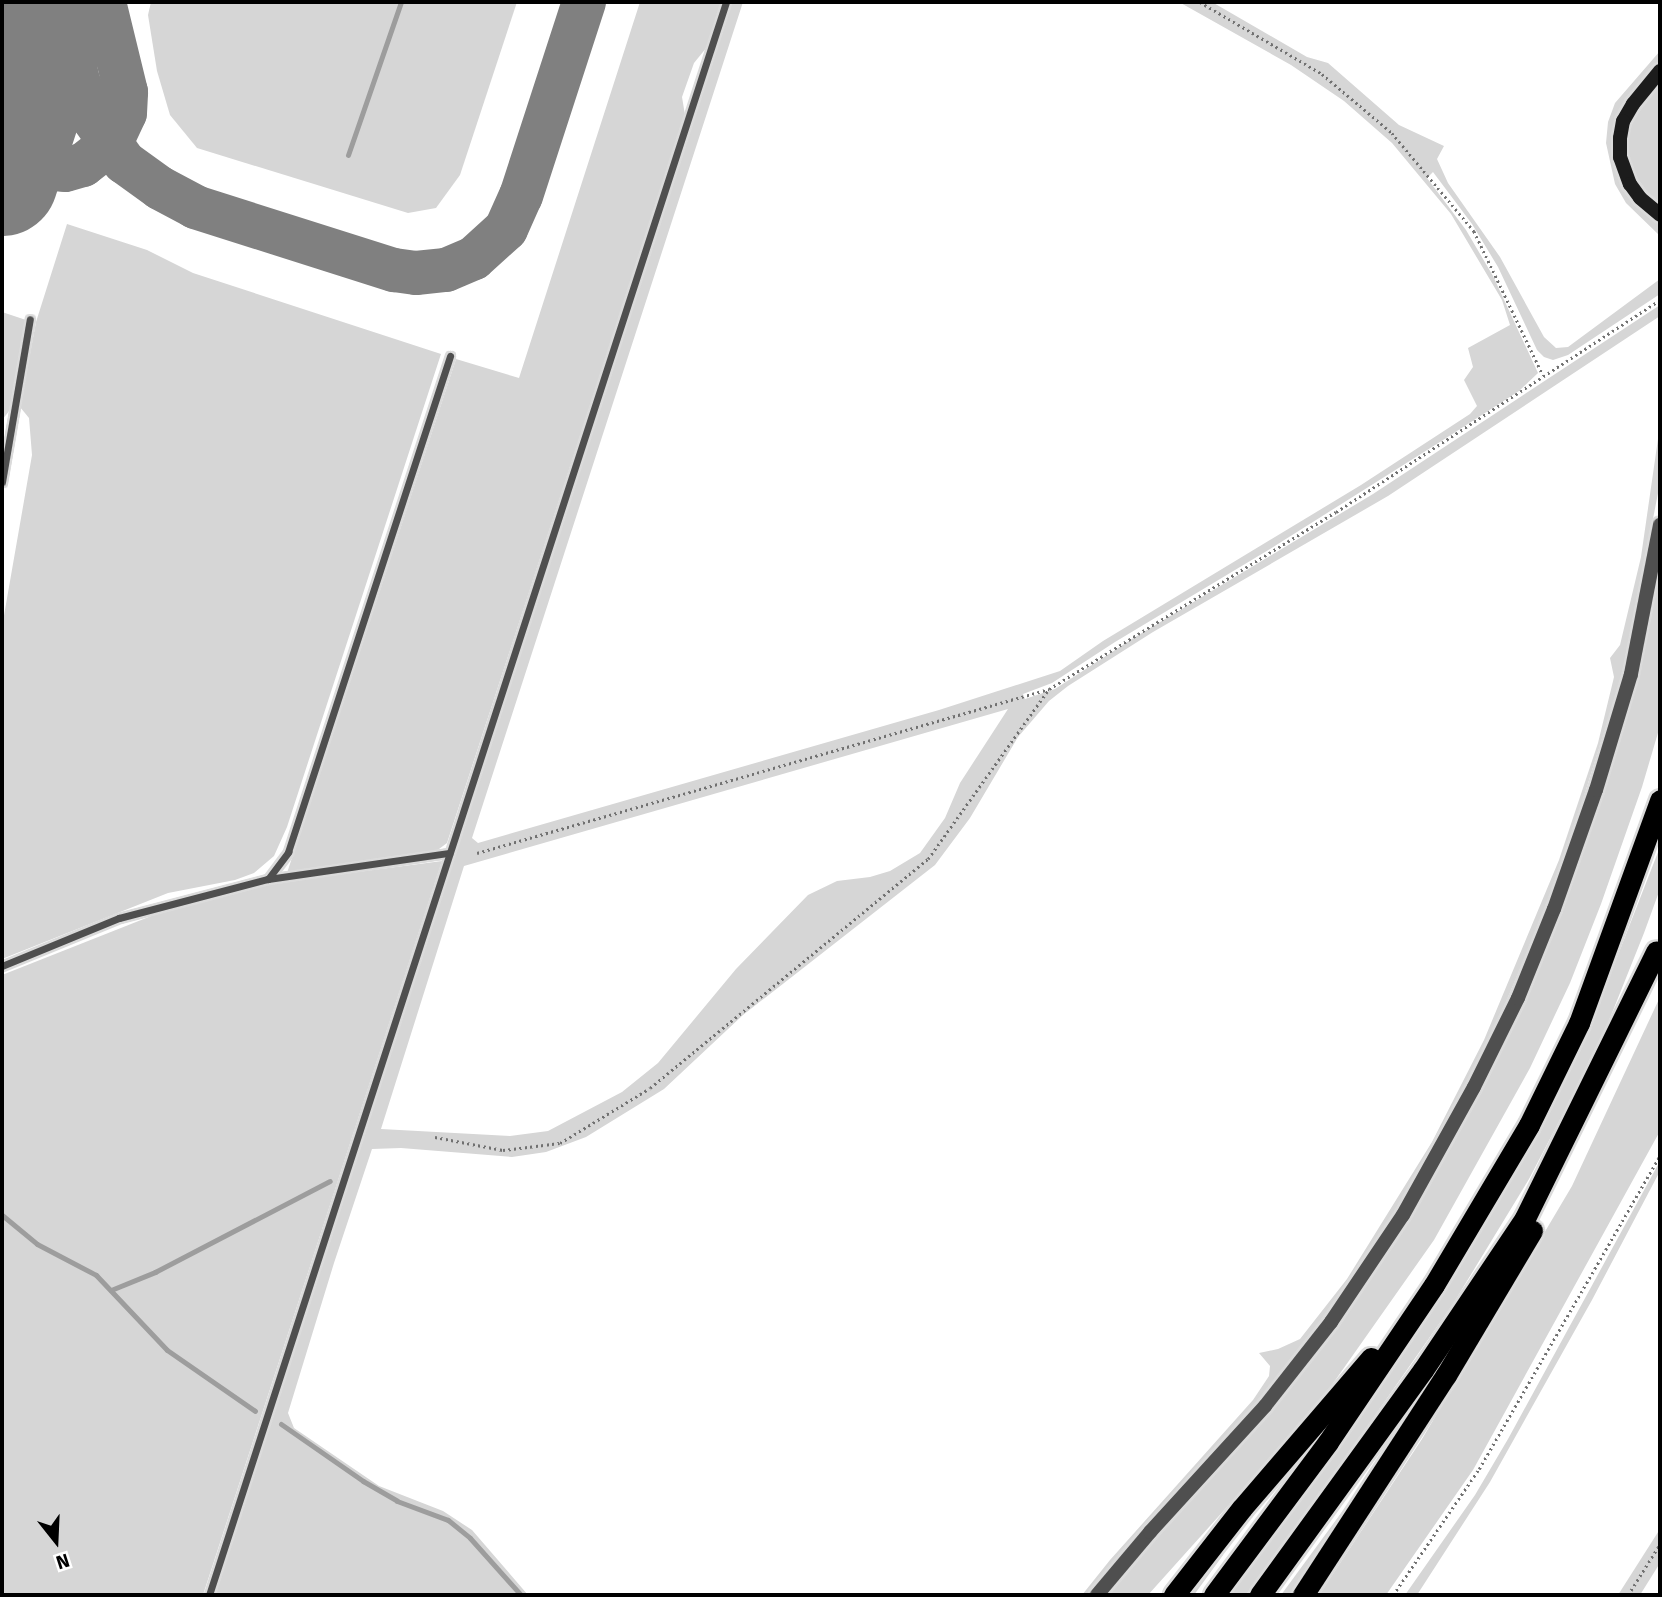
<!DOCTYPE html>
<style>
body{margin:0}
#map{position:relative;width:1662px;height:1597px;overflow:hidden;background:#fff;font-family:"Fira Sans",sans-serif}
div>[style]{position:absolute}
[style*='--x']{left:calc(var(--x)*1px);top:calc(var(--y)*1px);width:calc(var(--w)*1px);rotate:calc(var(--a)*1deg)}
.green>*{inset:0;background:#d6d6d6}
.stream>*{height:5px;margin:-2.5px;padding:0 2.5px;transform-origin:2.5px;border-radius:2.5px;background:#9d9d9d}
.taxiway>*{height:44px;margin:-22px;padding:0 22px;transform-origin:22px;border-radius:22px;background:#808080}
.runway>*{height:112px;margin:-56px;padding:0 56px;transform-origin:56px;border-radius:56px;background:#808080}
.path>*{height:2.5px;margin-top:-1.25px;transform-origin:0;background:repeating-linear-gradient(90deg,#717171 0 2px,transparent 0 5.5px)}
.roads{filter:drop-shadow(2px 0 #dbdbdb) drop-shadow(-2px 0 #dbdbdb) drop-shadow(0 2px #dbdbdb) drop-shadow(0 -2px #dbdbdb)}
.lane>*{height:7px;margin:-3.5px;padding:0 3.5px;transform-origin:3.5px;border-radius:3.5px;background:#4f4f4f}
.street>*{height:14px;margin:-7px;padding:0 7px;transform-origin:7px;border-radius:7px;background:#4f4f4f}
.secondary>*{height:14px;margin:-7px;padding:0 7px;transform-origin:7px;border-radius:7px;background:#1c1c1c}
.highway>*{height:21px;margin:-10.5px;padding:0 10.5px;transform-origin:10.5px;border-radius:10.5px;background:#000}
span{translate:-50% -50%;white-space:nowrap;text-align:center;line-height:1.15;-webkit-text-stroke:6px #fff;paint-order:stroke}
.frame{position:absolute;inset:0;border:4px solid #000;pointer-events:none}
.north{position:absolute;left:21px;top:1506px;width:70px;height:70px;-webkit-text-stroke:5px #fff;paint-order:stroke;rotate:162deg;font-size:19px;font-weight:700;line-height:28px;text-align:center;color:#000}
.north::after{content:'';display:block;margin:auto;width:24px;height:32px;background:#000;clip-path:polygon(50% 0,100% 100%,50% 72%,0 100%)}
</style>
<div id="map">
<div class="green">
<div style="clip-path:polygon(151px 2px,517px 2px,460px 175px,436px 208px,408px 213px,197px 148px,170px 115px,157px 71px,148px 15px)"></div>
<div style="clip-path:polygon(640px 2px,722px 2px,707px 47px,694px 63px,682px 97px,685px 115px,447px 843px,435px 852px,287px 873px,456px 359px,519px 378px)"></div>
<div style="clip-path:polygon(evenodd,731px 2px,743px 2px,472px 838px,478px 843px,939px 710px,1060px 671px,1103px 641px,1361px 485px,1470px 414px,1477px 406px,1464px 380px,1473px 367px,1468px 348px,1510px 325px,1502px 300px,1451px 214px,1392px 143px,1344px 101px,1291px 65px,1179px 2px,1212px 2px,1307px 57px,1328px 63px,1399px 125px,1444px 146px,1437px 159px,1448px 183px,1500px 257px,1544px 337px,1556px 348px,1568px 347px,1660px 279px,1660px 294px,1568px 355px,1553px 360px,1544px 357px,1537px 350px,1498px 267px,1472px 224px,1433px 172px,1427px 178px,1466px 230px,1493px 276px,1538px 373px,1519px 391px,1443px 440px,1270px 549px,1115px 642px,1052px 683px,1023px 694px,1025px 699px,1055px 689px,1132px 639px,1373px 494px,1660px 305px,1660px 316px,1388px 496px,1153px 632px,1068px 686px,1049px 701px,1018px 737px,970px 818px,935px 865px,743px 1015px,664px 1089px,586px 1137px,546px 1152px,512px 1157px,401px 1148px,372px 1149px,334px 1263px,288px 1413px,294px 1428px,379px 1486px,443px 1511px,472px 1530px,528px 1595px,214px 1595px,731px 2px,1008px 709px,960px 783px,945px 818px,920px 853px,890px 871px,870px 877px,837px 881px,808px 895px,736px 969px,658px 1063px,622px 1092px,548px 1131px,510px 1136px,381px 1129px,464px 866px,1008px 709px)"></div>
<div style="clip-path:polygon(1660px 51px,1660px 61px,1641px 81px,1624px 105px,1613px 138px,1613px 154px,1625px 192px,1660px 224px,1660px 236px,1626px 203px,1615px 184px,1606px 143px,1608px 122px,1615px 103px)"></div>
<div style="clip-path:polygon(1660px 82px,1660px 207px,1637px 186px,1627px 164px,1626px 143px,1632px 122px,1645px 97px)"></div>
<div style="clip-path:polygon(67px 224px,147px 250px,193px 273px,441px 354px,287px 827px,274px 856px,254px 873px,235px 880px,168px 893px,2px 959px,2px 627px,32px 455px,29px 418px,20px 407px,36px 322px)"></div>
<div style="clip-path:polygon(2px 312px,26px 320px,10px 410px,2px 420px)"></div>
<div style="clip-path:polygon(1660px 425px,1660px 483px,1623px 672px,1558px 879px,1484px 1054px,1396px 1212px,1322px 1322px,1271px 1386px,1167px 1501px,1088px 1595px,1082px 1595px,1110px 1560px,1253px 1400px,1269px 1376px,1270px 1366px,1259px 1353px,1278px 1349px,1300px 1339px,1347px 1279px,1432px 1142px,1484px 1040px,1559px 860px,1598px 743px,1614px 677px,1610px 658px,1620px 645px,1641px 557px)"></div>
<div style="clip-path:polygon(1660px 555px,1660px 726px,1642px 787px,1601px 904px,1570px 983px,1530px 1068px,1434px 1240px,1315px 1409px,1148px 1595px,1106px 1595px,1167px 1521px,1245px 1439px,1311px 1361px,1356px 1300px,1409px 1220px,1462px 1125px,1539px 967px,1570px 885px,1613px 761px,1642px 651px)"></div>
<div style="clip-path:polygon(1660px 847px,1660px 889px,1644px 933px,1600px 1043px,1529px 1179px,1453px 1304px,1334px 1474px,1246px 1595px,1228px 1595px,1440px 1297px,1516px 1172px,1586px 1037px)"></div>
<div style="clip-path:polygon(442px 861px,203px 1595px,2px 1595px,2px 975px,174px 907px,273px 883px)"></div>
<div style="clip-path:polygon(1660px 997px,1660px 1131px,1473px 1470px,1386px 1595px,1319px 1595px,1422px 1439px,1572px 1186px)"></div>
<div style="clip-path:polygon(1660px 1161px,1660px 1171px,1592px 1300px,1490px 1482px,1417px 1595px,1405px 1595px,1475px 1495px,1508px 1439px)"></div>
<div style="clip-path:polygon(1372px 1471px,1295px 1595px,1281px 1595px)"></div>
<div style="clip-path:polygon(1660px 1529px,1660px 1563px,1640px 1595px,1618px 1595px)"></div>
<div style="clip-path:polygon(1219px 1553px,1223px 1555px,1194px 1595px,1185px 1595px)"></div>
</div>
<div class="stream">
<div style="--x:348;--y:155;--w:162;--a:-70.9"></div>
<div style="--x:2;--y:1215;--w:45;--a:39.6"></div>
<div style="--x:37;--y:1244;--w:67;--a:27.7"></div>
<div style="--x:96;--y:1275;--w:103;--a:46.6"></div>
<div style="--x:167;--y:1350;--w:107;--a:34.7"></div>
<div style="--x:111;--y:1290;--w:48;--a:-22.2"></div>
<div style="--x:155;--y:1272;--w:197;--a:-27.5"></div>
<div style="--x:281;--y:1424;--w:100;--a:34.8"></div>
<div style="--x:363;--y:1481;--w:39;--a:30"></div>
<div style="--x:397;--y:1501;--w:54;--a:20.4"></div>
<div style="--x:448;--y:1520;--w:28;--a:39"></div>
<div style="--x:470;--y:1538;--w:76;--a:48.2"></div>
</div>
<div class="taxiway">
<div style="--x:66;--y:2;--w:29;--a:88"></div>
<div style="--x:67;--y:31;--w:51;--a:77.6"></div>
<div style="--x:78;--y:81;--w:40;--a:68"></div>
<div style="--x:93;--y:118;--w:54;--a:54.8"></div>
<div style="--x:124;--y:162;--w:44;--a:35.8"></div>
<div style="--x:160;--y:188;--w:40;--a:28"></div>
<div style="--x:195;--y:207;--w:209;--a:17.6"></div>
<div style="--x:394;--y:270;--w:22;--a:8"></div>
<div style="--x:416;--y:273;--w:30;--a:-6"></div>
<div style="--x:446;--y:270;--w:30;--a:-23"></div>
<div style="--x:474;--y:258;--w:43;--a:-42.2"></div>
<div style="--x:506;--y:229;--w:36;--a:-66"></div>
<div style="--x:521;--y:196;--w:204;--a:-72"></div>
<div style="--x:2;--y:72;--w:78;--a:-64.1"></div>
<div style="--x:2;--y:152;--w:31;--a:31"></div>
<div style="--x:29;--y:168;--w:36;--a:3"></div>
<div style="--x:65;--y:170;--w:19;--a:-16"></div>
<div style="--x:83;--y:165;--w:36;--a:-38"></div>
<div style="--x:111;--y:143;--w:33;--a:-65"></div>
<div style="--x:125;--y:113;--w:21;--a:-87"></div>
<div style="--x:126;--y:92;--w:93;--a:-103.7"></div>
</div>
<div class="runway">
<div style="--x:2;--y:180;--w:187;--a:-72"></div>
</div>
<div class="path">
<div style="--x:1200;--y:2;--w:142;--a:30.5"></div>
<div style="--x:1322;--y:74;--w:92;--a:40.1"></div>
<div style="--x:1392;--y:133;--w:128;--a:50.1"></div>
<div style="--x:1474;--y:231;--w:160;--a:64.4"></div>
<div style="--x:477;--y:853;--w:595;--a:-16"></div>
<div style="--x:1049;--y:689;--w:337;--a:-31.7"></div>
<div style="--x:1336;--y:512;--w:387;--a:-33.2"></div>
<div style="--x:435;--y:1137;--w:69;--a:10.8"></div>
<div style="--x:503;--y:1150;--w:57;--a:-7"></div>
<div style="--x:560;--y:1143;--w:105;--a:-31.4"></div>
<div style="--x:650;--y:1088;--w:360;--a:-39.5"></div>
<div style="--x:928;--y:859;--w:209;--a:-54.6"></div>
<div style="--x:1393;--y:1595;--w:153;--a:-55.7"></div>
<div style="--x:1479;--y:1469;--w:362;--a:-60"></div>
<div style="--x:1628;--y:1595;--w:60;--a:-57.9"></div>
</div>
<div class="roads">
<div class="lane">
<div style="--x:2;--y:482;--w:165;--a:-80.3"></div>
<div style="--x:268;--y:879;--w:183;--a:-8.2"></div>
<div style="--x:2;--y:966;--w:126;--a:-22.3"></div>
<div style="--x:119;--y:918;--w:154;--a:-14.7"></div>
<div style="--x:268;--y:879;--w:34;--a:-53"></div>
<div style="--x:288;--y:852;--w:522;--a:-71.91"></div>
<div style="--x:209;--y:1595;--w:1675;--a:-72.02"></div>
</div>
<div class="street">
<div style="--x:1097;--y:1595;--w:82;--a:-49.9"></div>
<div style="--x:1150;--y:1532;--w:171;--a:-47.6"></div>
<div style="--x:1265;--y:1406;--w:107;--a:-51.8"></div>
<div style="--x:1331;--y:1322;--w:129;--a:-56.1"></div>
<div style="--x:1403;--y:1215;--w:146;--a:-61"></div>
<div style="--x:1474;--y:1087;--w:99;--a:-63.7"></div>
<div style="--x:1518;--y:998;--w:96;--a:-68"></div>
<div style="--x:1554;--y:909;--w:126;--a:-70.6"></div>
<div style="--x:1596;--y:790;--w:121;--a:-73.2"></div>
<div style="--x:1631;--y:674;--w:152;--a:-79"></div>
</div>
<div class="secondary">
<div style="--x:1660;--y:71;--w:43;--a:129.3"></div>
<div style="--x:1633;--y:104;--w:20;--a:120"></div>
<div style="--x:1623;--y:121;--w:17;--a:100"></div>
<div style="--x:1620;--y:138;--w:19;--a:90"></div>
<div style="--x:1620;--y:157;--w:29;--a:70"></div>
<div style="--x:1630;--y:184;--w:17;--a:54"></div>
<div style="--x:1640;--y:198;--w:26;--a:40"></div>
</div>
<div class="highway">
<div style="--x:1174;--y:1595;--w:110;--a:-52"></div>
<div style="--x:1242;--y:1508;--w:198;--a:-49.3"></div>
<div style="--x:1214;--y:1595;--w:191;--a:-53.3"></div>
<div style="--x:1328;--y:1442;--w:189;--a:-56"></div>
<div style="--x:1434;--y:1285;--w:186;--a:-59.3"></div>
<div style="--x:1529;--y:1125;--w:114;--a:-63.9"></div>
<div style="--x:1579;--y:1023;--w:237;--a:-70"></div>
<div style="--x:1260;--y:1595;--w:278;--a:-54.1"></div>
<div style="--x:1423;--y:1370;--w:183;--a:-56.1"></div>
<div style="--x:1525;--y:1218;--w:297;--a:-63.8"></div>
<div style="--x:1303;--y:1595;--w:262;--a:-57"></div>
<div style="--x:1446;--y:1375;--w:168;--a:-59.2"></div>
</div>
</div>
<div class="frame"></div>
<div class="north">N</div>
</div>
